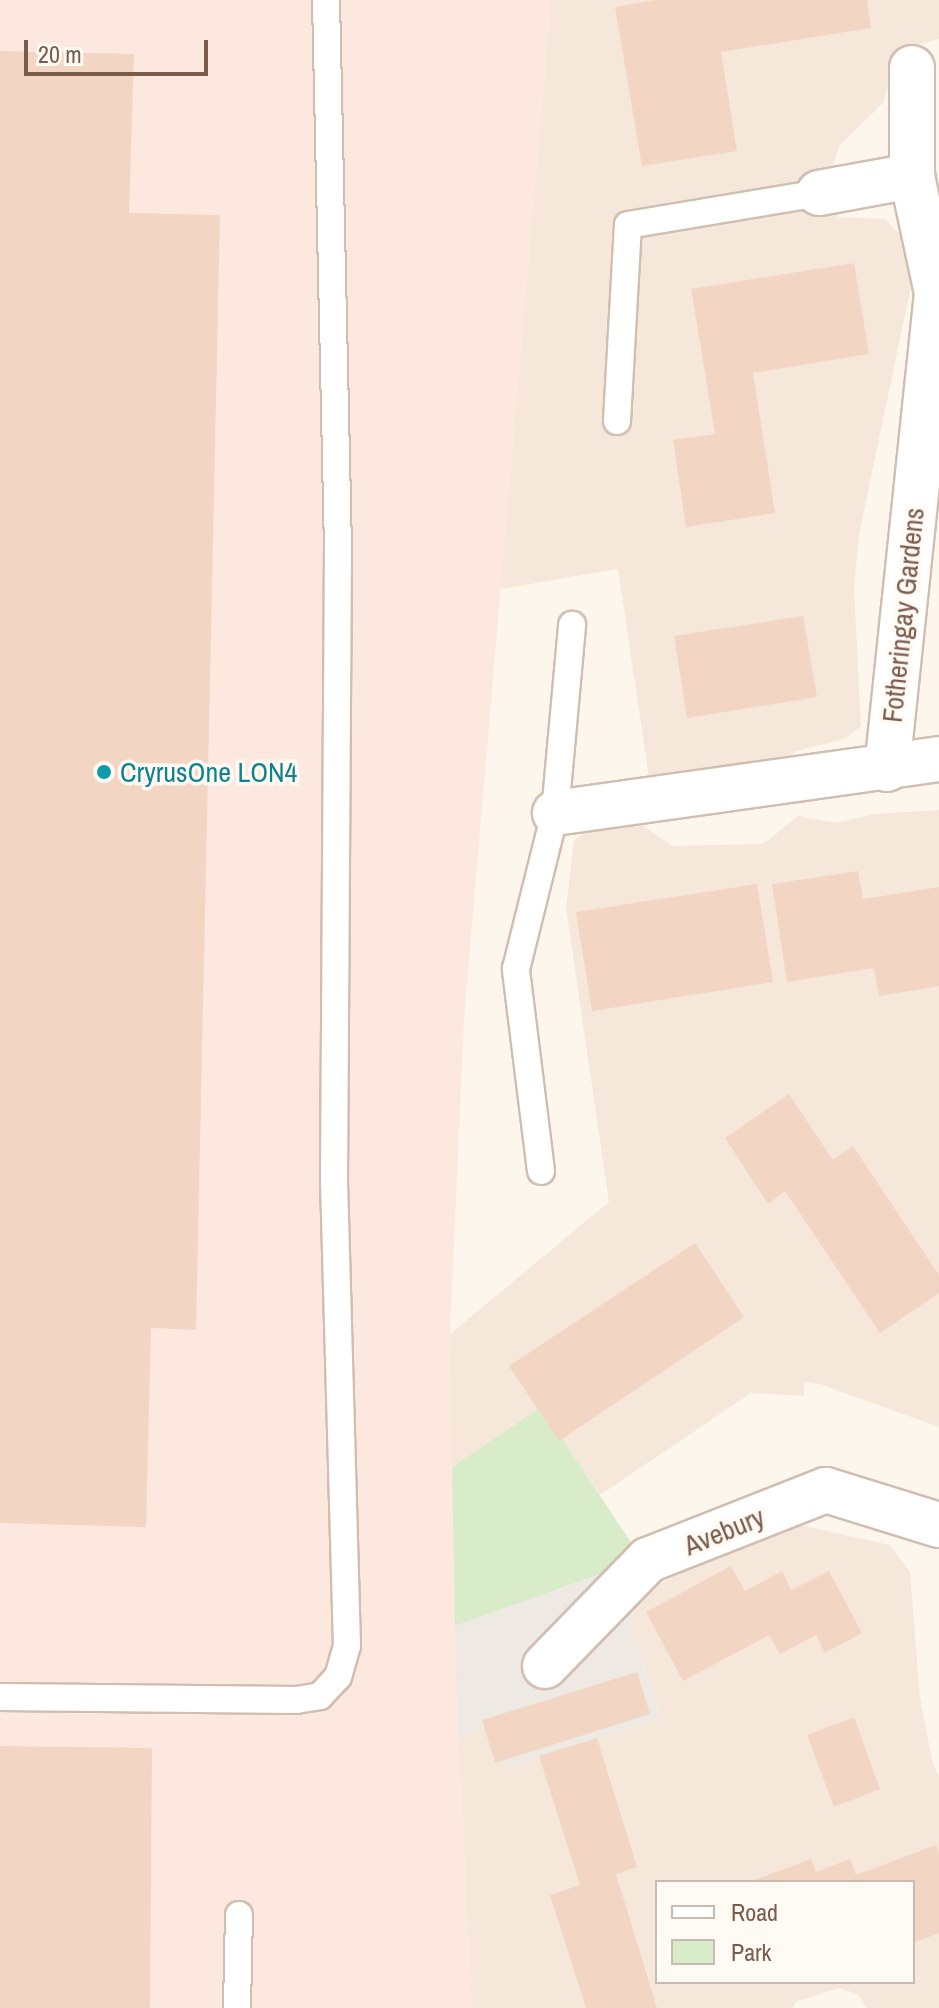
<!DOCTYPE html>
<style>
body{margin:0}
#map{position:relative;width:939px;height:2008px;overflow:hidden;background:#fdf6ec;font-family:"Archivo Narrow",sans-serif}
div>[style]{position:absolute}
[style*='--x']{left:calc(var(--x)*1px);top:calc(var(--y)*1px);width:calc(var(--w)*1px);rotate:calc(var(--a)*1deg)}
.residential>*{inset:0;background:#f5e8da}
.commercial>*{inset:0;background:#fde8e0}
.industrial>*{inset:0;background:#efe9e4}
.green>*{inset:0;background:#d8ecc9}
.building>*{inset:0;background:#f3d5c3}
.roads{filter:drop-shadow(2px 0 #d1beb0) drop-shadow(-2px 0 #d1beb0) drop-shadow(0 2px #d1beb0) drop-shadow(0 -2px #d1beb0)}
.service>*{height:26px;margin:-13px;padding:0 13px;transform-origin:13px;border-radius:13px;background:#fff}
.minor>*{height:44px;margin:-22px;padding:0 22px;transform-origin:22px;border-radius:22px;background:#fff}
.dots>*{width:22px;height:22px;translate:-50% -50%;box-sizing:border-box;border:4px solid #fffaf3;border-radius:50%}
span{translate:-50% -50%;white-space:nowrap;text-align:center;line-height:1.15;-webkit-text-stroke:7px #fffaf3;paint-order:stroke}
.street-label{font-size:28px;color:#7a5c4d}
.culture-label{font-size:28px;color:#0d838f}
.left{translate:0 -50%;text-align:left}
.legend{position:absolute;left:655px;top:1880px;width:260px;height:104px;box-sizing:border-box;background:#fffaf3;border:2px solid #cabbb1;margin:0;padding:10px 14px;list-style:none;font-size:24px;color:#7a5c4d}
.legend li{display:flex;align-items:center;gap:16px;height:40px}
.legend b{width:40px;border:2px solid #cabbb1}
.scale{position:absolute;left:24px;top:40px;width:184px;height:36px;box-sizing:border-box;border:4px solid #7a5c4d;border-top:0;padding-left:10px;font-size:24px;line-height:28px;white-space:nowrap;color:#7a5c4d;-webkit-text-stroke:6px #fffaf3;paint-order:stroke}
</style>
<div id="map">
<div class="residential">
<div style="clip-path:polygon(551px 0,939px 0,939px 39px,898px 49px,883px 103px,840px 145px,830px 171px,837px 217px,885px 219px,902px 237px,912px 281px,859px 535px,854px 587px,861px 726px,844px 739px,797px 751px,747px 788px,649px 777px,618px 569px,500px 589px)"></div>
<div style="clip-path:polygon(939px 810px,939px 1427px,820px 1384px,804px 1382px,804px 1396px,751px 1393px,600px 1495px,541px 1408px,452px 1467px,450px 1334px,609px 1202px,566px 908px,574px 841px,604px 815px,631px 817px,672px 846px,763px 844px,798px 816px,836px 823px,874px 814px)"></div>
<div style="clip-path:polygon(evenodd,778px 1520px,890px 1545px,910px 1572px,920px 1698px,932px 1760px,939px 1777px,939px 2008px,867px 2008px,858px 1994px,838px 1988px,796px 2002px,792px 2008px,472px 2008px,458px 1737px,491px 1726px,506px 1769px,661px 1717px,631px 1626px,634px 1606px,647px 1591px,778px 1520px,657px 1882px,913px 1882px,913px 1982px,657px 1982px,657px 1882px)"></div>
</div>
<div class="commercial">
<div style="clip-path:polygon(0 0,551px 0,464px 1019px,450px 1334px,458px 1737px,472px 2008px,0 2008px)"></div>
</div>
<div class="industrial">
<div style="clip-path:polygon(642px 1559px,657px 1585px,647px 1591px,634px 1606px,631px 1626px,661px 1718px,506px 1769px,491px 1727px,458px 1737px,455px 1626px)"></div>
</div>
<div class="green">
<div style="clip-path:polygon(541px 1407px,642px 1559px,455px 1626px,452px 1467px)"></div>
</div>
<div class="building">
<div style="clip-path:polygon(656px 0,867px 0,871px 28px,721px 52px,737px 151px,642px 166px,615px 7px)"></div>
<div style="clip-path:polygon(0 51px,134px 54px,129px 213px,220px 215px,196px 1330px,151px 1328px,146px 1527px,0 1523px)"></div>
<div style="clip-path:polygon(854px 263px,869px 354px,753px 373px,775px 513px,686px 527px,673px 440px,715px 434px,691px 289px)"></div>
<div style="clip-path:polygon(803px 616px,817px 697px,687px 718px,674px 636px)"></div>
<div style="clip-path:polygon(858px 871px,863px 899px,939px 887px,939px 986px,879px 996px,874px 968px,787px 982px,772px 884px)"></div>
<div style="clip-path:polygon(757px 884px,773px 982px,592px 1011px,576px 912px)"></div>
<div style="clip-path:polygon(789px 1094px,833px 1160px,853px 1146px,939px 1275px,939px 1293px,880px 1333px,785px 1191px,768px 1204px,725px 1138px)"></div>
<div style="clip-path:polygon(695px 1243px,744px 1317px,559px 1441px,509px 1366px)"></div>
<div style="clip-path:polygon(731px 1566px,745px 1591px,782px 1571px,791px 1590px,829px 1571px,862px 1633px,825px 1653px,816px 1635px,780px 1654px,769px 1635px,683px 1681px,646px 1612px)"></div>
<div style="clip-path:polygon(637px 1672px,650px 1714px,495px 1763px,482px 1720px)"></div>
<div style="clip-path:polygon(854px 1717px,880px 1789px,834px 1807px,807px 1735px)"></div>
<div style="clip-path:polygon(597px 1738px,637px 1867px,616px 1874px,657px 2008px,586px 2008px,550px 1895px,580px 1885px,539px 1756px)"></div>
<div style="clip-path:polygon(0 1746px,152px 1748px,150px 2008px,0 2008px)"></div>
<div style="clip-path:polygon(936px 1845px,939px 1854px,939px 1933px,913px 1943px,913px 1882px,749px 1882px,811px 1859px,816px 1872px,850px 1859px,856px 1875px)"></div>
</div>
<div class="roads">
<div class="service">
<div style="--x:617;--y:421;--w:196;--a:-86.8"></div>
<div style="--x:628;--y:225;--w:194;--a:-9.5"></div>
<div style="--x:541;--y:1171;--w:204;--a:-97.1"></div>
<div style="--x:516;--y:969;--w:161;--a:-76"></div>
<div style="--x:555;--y:813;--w:189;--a:-84.8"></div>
<div style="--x:0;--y:1697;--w:296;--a:0.6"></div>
<div style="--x:296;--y:1700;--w:24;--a:-9"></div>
<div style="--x:320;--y:1696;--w:26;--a:-47"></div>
<div style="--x:338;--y:1677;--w:32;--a:-74"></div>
<div style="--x:347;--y:1646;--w:463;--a:-91.6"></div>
<div style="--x:334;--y:1183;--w:634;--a:-89.64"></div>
<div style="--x:338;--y:549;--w:549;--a:-91.25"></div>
<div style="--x:237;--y:2008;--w:93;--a:-88.8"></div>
</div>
<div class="minor">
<div style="--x:819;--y:193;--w:95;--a:-10.4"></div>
<div style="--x:887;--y:769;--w:479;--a:-84"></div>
<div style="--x:937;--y:293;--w:120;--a:-102.1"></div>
<div style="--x:912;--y:176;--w:108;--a:-90"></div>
<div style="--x:555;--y:813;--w:388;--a:-8"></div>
<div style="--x:545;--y:1666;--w:148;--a:-45.8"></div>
<div style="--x:648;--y:1560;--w:191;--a:-21.5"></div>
<div style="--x:826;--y:1490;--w:118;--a:17.2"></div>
</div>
</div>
<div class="dots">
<div style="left:104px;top:772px;background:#0f9aa8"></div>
</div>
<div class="street-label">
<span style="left:903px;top:615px;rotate:-84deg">Fotheringay Gardens</span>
<span style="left:724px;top:1531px;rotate:-22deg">Avebury</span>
</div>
<div class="culture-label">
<span class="left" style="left:120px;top:772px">CryrusOne LON4</span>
</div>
<ul class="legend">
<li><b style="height:10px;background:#fff"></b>Road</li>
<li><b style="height:22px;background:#d8ecc9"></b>Park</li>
</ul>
<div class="scale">20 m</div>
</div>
